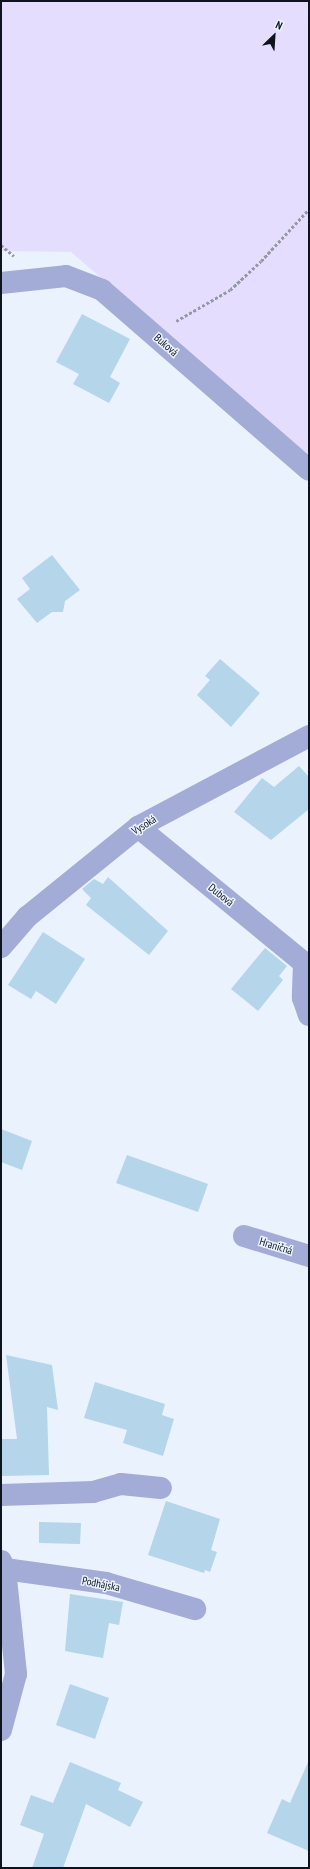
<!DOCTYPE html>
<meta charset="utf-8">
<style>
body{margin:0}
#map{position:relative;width:310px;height:1869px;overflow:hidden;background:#eaf2fe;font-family:"PT Sans Narrow",sans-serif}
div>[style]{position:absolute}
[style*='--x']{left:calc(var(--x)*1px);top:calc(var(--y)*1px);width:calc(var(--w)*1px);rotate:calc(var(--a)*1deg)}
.green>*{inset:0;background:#e5ddfd}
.building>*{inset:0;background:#b4d5ea}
.path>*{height:2.5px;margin-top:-1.25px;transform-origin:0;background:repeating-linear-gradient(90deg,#939aa5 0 3px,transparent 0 5px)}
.minor>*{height:22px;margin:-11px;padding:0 11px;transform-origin:11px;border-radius:11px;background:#a3abd7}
span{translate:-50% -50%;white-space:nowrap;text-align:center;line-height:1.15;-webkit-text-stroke:3px #eaf2fe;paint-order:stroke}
.street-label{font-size:11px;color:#0d141e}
.frame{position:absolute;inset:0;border:2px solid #0d141e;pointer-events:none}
.north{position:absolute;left:254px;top:16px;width:40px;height:40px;-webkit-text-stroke:3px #eaf2fe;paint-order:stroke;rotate:25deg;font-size:11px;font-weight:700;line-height:16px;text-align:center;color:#0d141e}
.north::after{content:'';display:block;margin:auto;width:14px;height:18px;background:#0d141e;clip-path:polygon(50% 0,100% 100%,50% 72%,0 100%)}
</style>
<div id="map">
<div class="green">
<div style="clip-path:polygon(1px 1px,309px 1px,309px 457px,71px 252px,1px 251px)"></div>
</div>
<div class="building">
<div style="clip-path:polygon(82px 314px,130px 339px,110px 377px,120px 383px,109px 403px,73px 384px,79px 374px,56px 362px)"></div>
<div style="clip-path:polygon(52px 555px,80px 590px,65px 601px,63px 612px,52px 612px,37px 623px,17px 599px,30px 589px,22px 578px)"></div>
<div style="clip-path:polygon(220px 659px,260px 693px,231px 727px,197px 695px,210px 680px,205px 676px)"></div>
<div style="clip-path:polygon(299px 766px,309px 777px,309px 809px,271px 840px,234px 812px,262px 778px,274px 787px)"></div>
<div style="clip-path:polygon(108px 877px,168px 931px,149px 955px,86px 905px,91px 898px,82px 889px,94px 879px,103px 884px)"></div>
<div style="clip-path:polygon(43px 932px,85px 959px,56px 1004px,36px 991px,31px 999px,8px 985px)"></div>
<div style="clip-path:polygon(265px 948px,287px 966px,279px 976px,283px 980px,258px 1011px,231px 989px)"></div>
<div style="clip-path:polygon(1px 1129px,32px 1141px,22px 1170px,1px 1162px)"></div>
<div style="clip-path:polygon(127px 1155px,208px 1184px,198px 1212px,116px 1183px)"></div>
<div style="clip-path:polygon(6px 1355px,52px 1365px,58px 1410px,47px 1407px,49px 1475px,1px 1476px,1px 1439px,17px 1439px)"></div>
<div style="clip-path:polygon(95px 1382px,165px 1404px,162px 1415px,174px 1419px,163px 1456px,123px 1443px,127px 1430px,84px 1418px)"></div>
<div style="clip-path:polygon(166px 1501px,220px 1519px,211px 1550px,217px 1552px,210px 1572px,205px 1570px,204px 1573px,148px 1555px)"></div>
<div style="clip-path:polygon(39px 1522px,81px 1523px,80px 1544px,39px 1543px)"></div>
<div style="clip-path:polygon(70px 1594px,123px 1602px,119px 1625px,109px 1623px,103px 1658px,65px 1651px)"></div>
<div style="clip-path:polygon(70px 1684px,109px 1698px,95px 1739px,56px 1725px)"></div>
<div style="clip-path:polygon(309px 1760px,309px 1851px,267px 1833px,282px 1799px,290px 1803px)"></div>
<div style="clip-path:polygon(70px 1762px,121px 1783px,118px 1790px,143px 1802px,130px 1827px,86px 1804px,63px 1868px,32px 1868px,44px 1834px,20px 1825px,31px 1795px,53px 1803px)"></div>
</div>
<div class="path">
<div style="--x:1;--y:245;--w:17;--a:40"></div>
<div style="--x:176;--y:321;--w:62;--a:-29.9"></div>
<div style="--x:230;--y:290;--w:42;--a:-43.1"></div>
<div style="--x:261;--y:261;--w:71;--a:-47.3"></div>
</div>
<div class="minor">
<div style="--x:1;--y:283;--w:65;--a:-6.1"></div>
<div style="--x:66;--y:276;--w:39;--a:21"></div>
<div style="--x:102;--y:290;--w:274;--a:41"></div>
<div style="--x:138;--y:827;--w:215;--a:39.3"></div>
<div style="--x:304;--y:963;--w:35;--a:92"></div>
<div style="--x:303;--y:998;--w:18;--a:71"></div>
<div style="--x:1;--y:947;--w:40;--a:-49"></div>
<div style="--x:27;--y:917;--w:143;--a:-39"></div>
<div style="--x:138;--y:827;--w:194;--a:-28"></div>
<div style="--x:244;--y:1236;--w:68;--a:17.1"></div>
<div style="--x:1;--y:1495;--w:92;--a:-1.9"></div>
<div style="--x:93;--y:1492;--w:29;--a:-16"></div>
<div style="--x:121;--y:1484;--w:40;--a:5.7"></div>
<div style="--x:1;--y:1561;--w:9;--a:63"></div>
<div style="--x:5;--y:1569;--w:106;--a:84"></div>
<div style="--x:16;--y:1674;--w:58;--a:105"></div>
<div style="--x:5;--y:1569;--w:102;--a:7.9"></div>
<div style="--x:106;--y:1583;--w:93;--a:16.3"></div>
</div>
<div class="street-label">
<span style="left:166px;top:345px;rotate:41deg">Buková</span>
<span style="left:144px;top:825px;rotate:-32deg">Vysoká</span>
<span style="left:221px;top:895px;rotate:39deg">Dubová</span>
<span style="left:276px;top:1246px;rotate:17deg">Hraničná</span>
<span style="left:101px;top:1584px;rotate:11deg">Podhájska</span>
</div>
<div class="frame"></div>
<div class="north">N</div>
</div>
